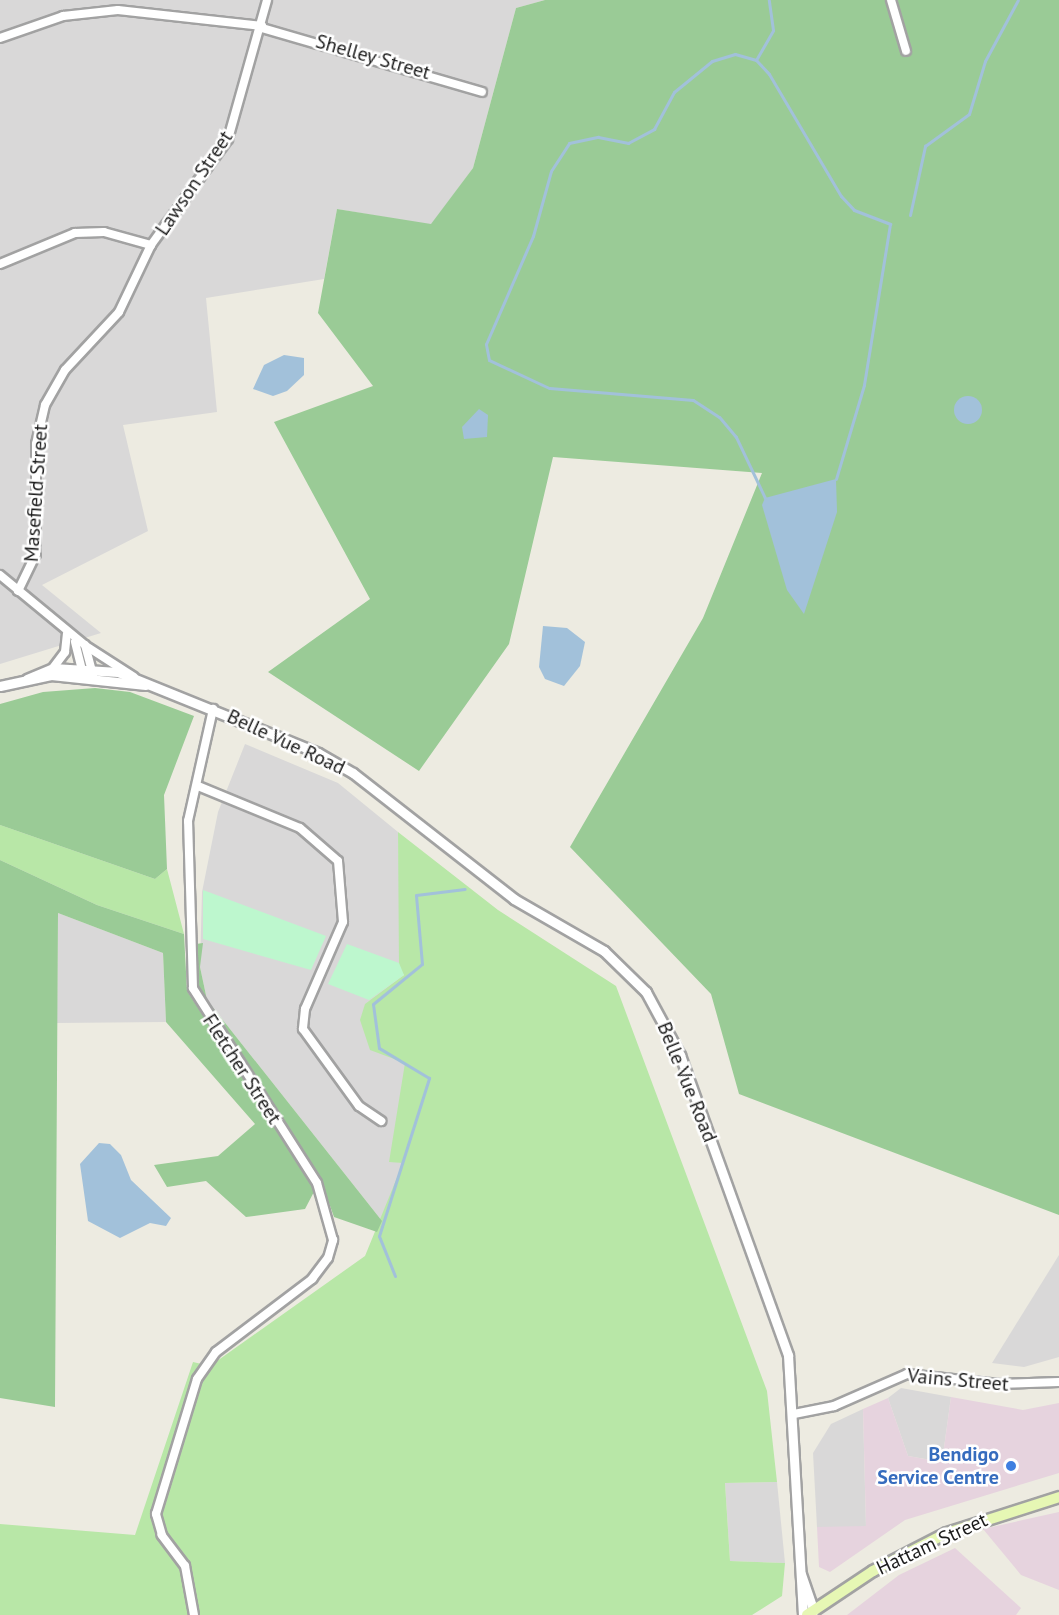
<!DOCTYPE html>
<html>
<head>
<meta charset="utf-8">
<style>
  body { margin:0 }
  #map { position:relative; width:1059px; height:1615px; overflow:hidden; background:#edebe1; font-family:"PT Sans",sans-serif }
  div>[style] { position:absolute }
  .residential>* { inset:0; background:#d9d8d8 }
  .industrial>* { inset:0; background:#e6d3de }
  .grass>* { inset:0; background:#b8e7a7 }
  .forest>* { inset:0; background:#9acb96 }
  .park>* { inset:0; background:#bdf7ce }
  .water>* { inset:0; background:#a2c1da }
  .round { border-radius:50% }
  .stream>* { height:3px; margin:-1.5px; padding:0 1.5px; transform-origin:1.5px; border-radius:1.5px; background:#a2c1da }
  .roads { filter:drop-shadow(2px 0 #a2a2a2) drop-shadow(-2px 0 #a2a2a2) drop-shadow(0 2px #a2a2a2) drop-shadow(0 -2px #a2a2a2) }
  .minor>* { height:8px; margin:-4px; padding:0 4px; transform-origin:4px; border-radius:4px; background:#fff }
  .tertiary>* { height:9px; margin:-4.5px; padding:0 4.5px; transform-origin:4.5px; border-radius:4.5px; background:#fff }
  .secondary>* { height:10px; margin:-5px; padding:0 5px; transform-origin:5px; border-radius:5px; background:#e6f7b4 }
  .dots>* { width:16px; height:16px; translate:-50% -50%; box-sizing:border-box; border:3px solid #fff; border-radius:50% }
  span { translate:-50% -50%; white-space:nowrap; text-align:center; line-height:1.15; -webkit-text-stroke:5px #fff; paint-order:stroke }
  .street-label { font-size:20px; color:#1b1b1b }
  .shop-label { font-size:20px; color:#366cbe; font-weight:700 }
  .right { translate:-100% -50%; text-align:right }
</style>
</head>
<body>
<div id="map">
  <div class="residential">
    <div style="clip-path:polygon(0 0,545px 0,516px 8px,473px 168px,431px 225px,337px 209px,324px 279px,206px 298px,217px 412px,123px 425px,148px 531px,42px 585px,101px 633px,0 664px)"></div>
    <div style="clip-path:polygon(245px 744px,338px 783px,398px 832px,405px 1063px,416px 1125px,382px 1221px,207px 1000px,200px 967px,202px 892px,218px 812px)"></div>
    <div style="clip-path:polygon(58px 913px,163px 953px,166px 1022px,57px 1023px)"></div>
    <div style="clip-path:polygon(1059px 1255px,1059px 1357px,1024px 1367px,992px 1363px)"></div>
    <div style="clip-path:polygon(901px 1388px,951px 1397px,942px 1462px,908px 1456px,888px 1398px)"></div>
    <div style="clip-path:polygon(863px 1409px,866px 1527px,817px 1527px,813px 1453px,831px 1424px)"></div>
    <div style="clip-path:polygon(777px 1482px,785px 1563px,730px 1561px,725px 1483px)"></div>
  </div>
  <div class="industrial">
    <div style="clip-path:polygon(951px 1397px,1023px 1410px,1059px 1403px,1059px 1473px,905px 1520px,830px 1572px,819px 1567px,817px 1527px,866px 1526px,863px 1409px,888px 1398px,908px 1456px,942px 1462px)"></div>
    <div style="clip-path:polygon(1059px 1512px,1059px 1590px,1021px 1575px,983px 1529px)"></div>
    <div style="clip-path:polygon(955px 1548px,1021px 1608px,1016px 1615px,847px 1615px,899px 1575px)"></div>
  </div>
  <div class="grass">
    <div style="clip-path:polygon(0 825px,155px 879px,167px 869px,184px 934px,97px 905px,0 860px)"></div>
    <div style="clip-path:polygon(398px 832px,498px 910px,616px 986px,767px 1391px,777px 1482px,725px 1483px,730px 1561px,785px 1563px,782px 1596px,752px 1615px,0 1615px,0 1524px,135px 1535px,193px 1362px,210px 1366px,365px 1256px,403px 1163px,389px 1162px,405px 1063px,370px 1050px,360px 1020px,365px 1004px,404px 975px,399px 969px)"></div>
  </div>
  <div class="forest">
    <div style="clip-path:polygon(545px 0,1059px 0,1059px 1215px,739px 1094px,711px 994px,570px 847px,703px 618px,762px 473px,553px 457px,509px 644px,419px 771px,268px 672px,370px 599px,274px 422px,373px 386px,318px 313px,337px 209px,431px 224px,473px 168px,516px 8px)"></div>
    <div style="clip-path:polygon(95px 688px,130px 692px,194px 716px,164px 795px,167px 869px,155px 879px,0 825px,0 704px,43px 692px)"></div>
    <div style="clip-path:polygon(0 860px,97px 905px,184px 934px,187px 991px,316px 1188px,305px 1209px,246px 1217px,206px 1181px,167px 1187px,154px 1165px,218px 1156px,255px 1124px,166px 1022px,163px 953px,58px 913px,55px 1407px,0 1398px)"></div>
    <div style="clip-path:polygon(203px 943px,200px 967px,207px 1000px,382px 1221px,377px 1232px,334px 1217px,324px 1189px,194px 982px,196px 944px)"></div>
  </div>
  <div class="park">
    <div style="clip-path:polygon(203px 890px,326px 936px,311px 970px,203px 939px)"></div>
    <div style="clip-path:polygon(347px 944px,399px 963px,404px 975px,369px 1000px,328px 984px)"></div>
  </div>
  <div class="water">
    <div style="clip-path:polygon(284px 355px,304px 358px,304px 375px,287px 391px,273px 396px,253px 389px,264px 365px)"></div>
    <div class="round" style="left:954px;top:396px;width:28px;height:28px"></div>
    <div style="clip-path:polygon(479px 409px,488px 415px,487px 437px,464px 439px,462px 427px)"></div>
    <div style="clip-path:polygon(836px 479px,837px 512px,804px 614px,787px 590px,762px 505px,765px 498px)"></div>
    <div style="clip-path:polygon(543px 626px,567px 628px,585px 642px,580px 666px,564px 686px,545px 679px,539px 667px)"></div>
    <div style="clip-path:polygon(99px 1143px,110px 1144px,121px 1155px,131px 1180px,171px 1218px,166px 1226px,150px 1223px,120px 1238px,88px 1221px,80px 1164px)"></div>
  </div>
  <div class="stream">
    <div style="left:756px;top:60px;width:34px;rotate:-60deg"></div>
    <div style="left:773px;top:30px;width:30px;rotate:-98deg"></div>
    <div style="left:910px;top:215px;width:71px;rotate:-77.7deg"></div>
    <div style="left:925px;top:146px;width:54px;rotate:-36deg"></div>
    <div style="left:969px;top:114px;width:55px;rotate:-73.2deg"></div>
    <div style="left:985px;top:61px;width:69px;rotate:-61.6deg"></div>
    <div style="left:765px;top:498px;width:68px;rotate:-115.4deg"></div>
    <div style="left:736px;top:437px;width:26px;rotate:-130deg"></div>
    <div style="left:719px;top:417px;width:31px;rotate:-147deg"></div>
    <div style="left:693px;top:400px;width:144px;rotate:-175.2deg"></div>
    <div style="left:549px;top:388px;width:66px;rotate:-155deg"></div>
    <div style="left:489px;top:360px;width:16px;rotate:-101deg"></div>
    <div style="left:486px;top:344px;width:118px;rotate:-66.5deg"></div>
    <div style="left:533px;top:236px;width:67px;rotate:-74.5deg"></div>
    <div style="left:551px;top:171px;width:33px;rotate:-57deg"></div>
    <div style="left:569px;top:143px;width:30px;rotate:-12deg"></div>
    <div style="left:598px;top:137px;width:31px;rotate:11deg"></div>
    <div style="left:628px;top:143px;width:30px;rotate:-28deg"></div>
    <div style="left:654px;top:129px;width:42px;rotate:-61.6deg"></div>
    <div style="left:674px;top:92px;width:49px;rotate:-39.2deg"></div>
    <div style="left:712px;top:61px;width:24px;rotate:-17deg"></div>
    <div style="left:735px;top:54px;width:22px;rotate:16deg"></div>
    <div style="left:756px;top:60px;width:19px;rotate:47deg"></div>
    <div style="left:769px;top:74px;width:142px;rotate:59.5deg"></div>
    <div style="left:841px;top:196px;width:19px;rotate:47deg"></div>
    <div style="left:854px;top:210px;width:39px;rotate:21deg"></div>
    <div style="left:890px;top:224px;width:163px;rotate:99.2deg"></div>
    <div style="left:864px;top:385px;width:98px;rotate:106.6deg"></div>
    <div style="left:395px;top:1276px;width:43px;rotate:-111.8deg"></div>
    <div style="left:379px;top:1236px;width:166px;rotate:-72.4deg"></div>
    <div style="left:429px;top:1078px;width:58px;rotate:-149deg"></div>
    <div style="left:379px;top:1048px;width:44px;rotate:-97.8deg"></div>
    <div style="left:373px;top:1004px;width:63px;rotate:-39.2deg"></div>
    <div style="left:422px;top:964px;width:69px;rotate:-95deg"></div>
    <div style="left:416px;top:895px;width:49px;rotate:-7deg"></div>
  </div>
  <div class="roads">
    <div class="minor">
      <div style="left:891px;top:0;width:53px;rotate:73.6deg"></div>
      <div style="left:262px;top:28px;width:229px;rotate:16.2deg"></div>
      <div style="left:0;top:38px;width:67px;rotate:-19.2deg"></div>
      <div style="left:63px;top:16px;width:55px;rotate:-6.2deg"></div>
      <div style="left:118px;top:10px;width:145px;rotate:6.3deg"></div>
      <div style="left:0;top:264px;width:81px;rotate:-22.5deg"></div>
      <div style="left:75px;top:233px;width:29px;rotate:-2deg"></div>
      <div style="left:104px;top:232px;width:49px;rotate:15.5deg"></div>
      <div style="left:0;top:575px;width:110px;rotate:39.5deg"></div>
      <div style="left:85px;top:645px;width:31px;rotate:75deg"></div>
      <div style="left:18px;top:591px;width:41px;rotate:-64.1deg"></div>
      <div style="left:36px;top:554px;width:110px;rotate:-90deg"></div>
      <div style="left:36px;top:444px;width:40px;rotate:-77deg"></div>
      <div style="left:45px;top:405px;width:40px;rotate:-60.3deg"></div>
      <div style="left:65px;top:370px;width:79px;rotate:-47deg"></div>
      <div style="left:119px;top:312px;width:74px;rotate:-64.5deg"></div>
      <div style="left:151px;top:245px;width:131px;rotate:-54deg"></div>
      <div style="left:228px;top:139px;width:144px;rotate:-74.3deg"></div>
      <div style="left:75px;top:642px;width:34px;rotate:76deg"></div>
      <div style="left:86px;top:646px;width:57px;rotate:32.9deg"></div>
      <div style="left:53px;top:668px;width:20px;rotate:-53deg"></div>
      <div style="left:65px;top:652px;width:18px;rotate:-84deg"></div>
      <div style="left:198px;top:786px;width:110px;rotate:22.4deg"></div>
      <div style="left:300px;top:828px;width:50px;rotate:41deg"></div>
      <div style="left:338px;top:861px;width:61px;rotate:85.3deg"></div>
      <div style="left:343px;top:922px;width:95px;rotate:113.6deg"></div>
      <div style="left:305px;top:1009px;width:20px;rotate:96deg"></div>
      <div style="left:303px;top:1029px;width:95px;rotate:54deg"></div>
      <div style="left:359px;top:1106px;width:27px;rotate:34deg"></div>
      <div style="left:794px;top:1414px;width:41px;rotate:-11.3deg"></div>
      <div style="left:834px;top:1406px;width:80px;rotate:-23.7deg"></div>
      <div style="left:907px;top:1374px;width:93px;rotate:6.2deg"></div>
      <div style="left:999px;top:1384px;width:60px;rotate:-1.9deg"></div>
      <div style="left:194px;top:1615px;width:50px;rotate:-100.4deg"></div>
      <div style="left:185px;top:1566px;width:39px;rotate:-127deg"></div>
      <div style="left:162px;top:1535px;width:22px;rotate:-106deg"></div>
      <div style="left:156px;top:1514px;width:141px;rotate:-73.1deg"></div>
      <div style="left:197px;top:1379px;width:33px;rotate:-55deg"></div>
      <div style="left:216px;top:1352px;width:121px;rotate:-37.2deg"></div>
      <div style="left:312px;top:1279px;width:26px;rotate:-53deg"></div>
      <div style="left:328px;top:1258px;width:19px;rotate:-74deg"></div>
      <div style="left:333px;top:1240px;width:59px;rotate:-105.7deg"></div>
      <div style="left:317px;top:1183px;width:231px;rotate:-122.5deg"></div>
      <div style="left:193px;top:988px;width:167px;rotate:-91.7deg"></div>
      <div style="left:188px;top:821px;width:115px;rotate:-77.4deg"></div>
    </div>
    <div class="tertiary">
      <div style="left:27px;top:679px;width:28px;rotate:-23deg"></div>
      <div style="left:53px;top:668px;width:65px;rotate:3.5deg"></div>
      <div style="left:118px;top:672px;width:216px;rotate:22deg"></div>
      <div style="left:318px;top:753px;width:40px;rotate:29.7deg"></div>
      <div style="left:353px;top:773px;width:204px;rotate:38deg"></div>
      <div style="left:514px;top:899px;width:104px;rotate:30deg"></div>
      <div style="left:604px;top:951px;width:59px;rotate:44.3deg"></div>
      <div style="left:646px;top:992px;width:72px;rotate:61.6deg"></div>
      <div style="left:680px;top:1055px;width:319px;rotate:70.2deg"></div>
      <div style="left:788px;top:1355px;width:260px;rotate:86.7deg"></div>
      <div style="left:0;top:686px;width:52px;rotate:-12.2deg"></div>
      <div style="left:51px;top:675px;width:95px;rotate:6.1deg"></div>
      <div style="left:801px;top:1574px;width:39px;rotate:71deg"></div>
    </div>
    <div class="secondary">
      <div style="left:807px;top:1615px;width:79px;rotate:-33.7deg"></div>
      <div style="left:873px;top:1571px;width:83px;rotate:-27.2deg"></div>
      <div style="left:947px;top:1533px;width:118px;rotate:-17.8deg"></div>
    </div>
  </div>
  <div class="dots">
    <div style="left:1011px;top:1466px;background:#3f7fe0"></div>
  </div>
  <div class="street-label">
    <span style="left:373px;top:57px;rotate:16deg">Shelley Street</span>
    <span style="left:194px;top:183px;rotate:-56deg">Lawson Street</span>
    <span style="left:36px;top:493px;rotate:-86deg">Masefield Street</span>
    <span style="left:286px;top:742px;rotate:25deg">Belle Vue Road</span>
    <span style="left:242px;top:1069px;rotate:57deg">Fletcher Street</span>
    <span style="left:687px;top:1082px;rotate:68deg">Belle Vue Road</span>
    <span style="left:958px;top:1380px;rotate:5deg">Vains Street</span>
    <span style="left:932px;top:1544px;rotate:-25deg">Hattam Street</span>
  </div>
  <div class="shop-label">
    <span class="right" style="left:999px;top:1466px">Bendigo<br>Service Centre</span>
  </div>
</div>
</body>
</html>
